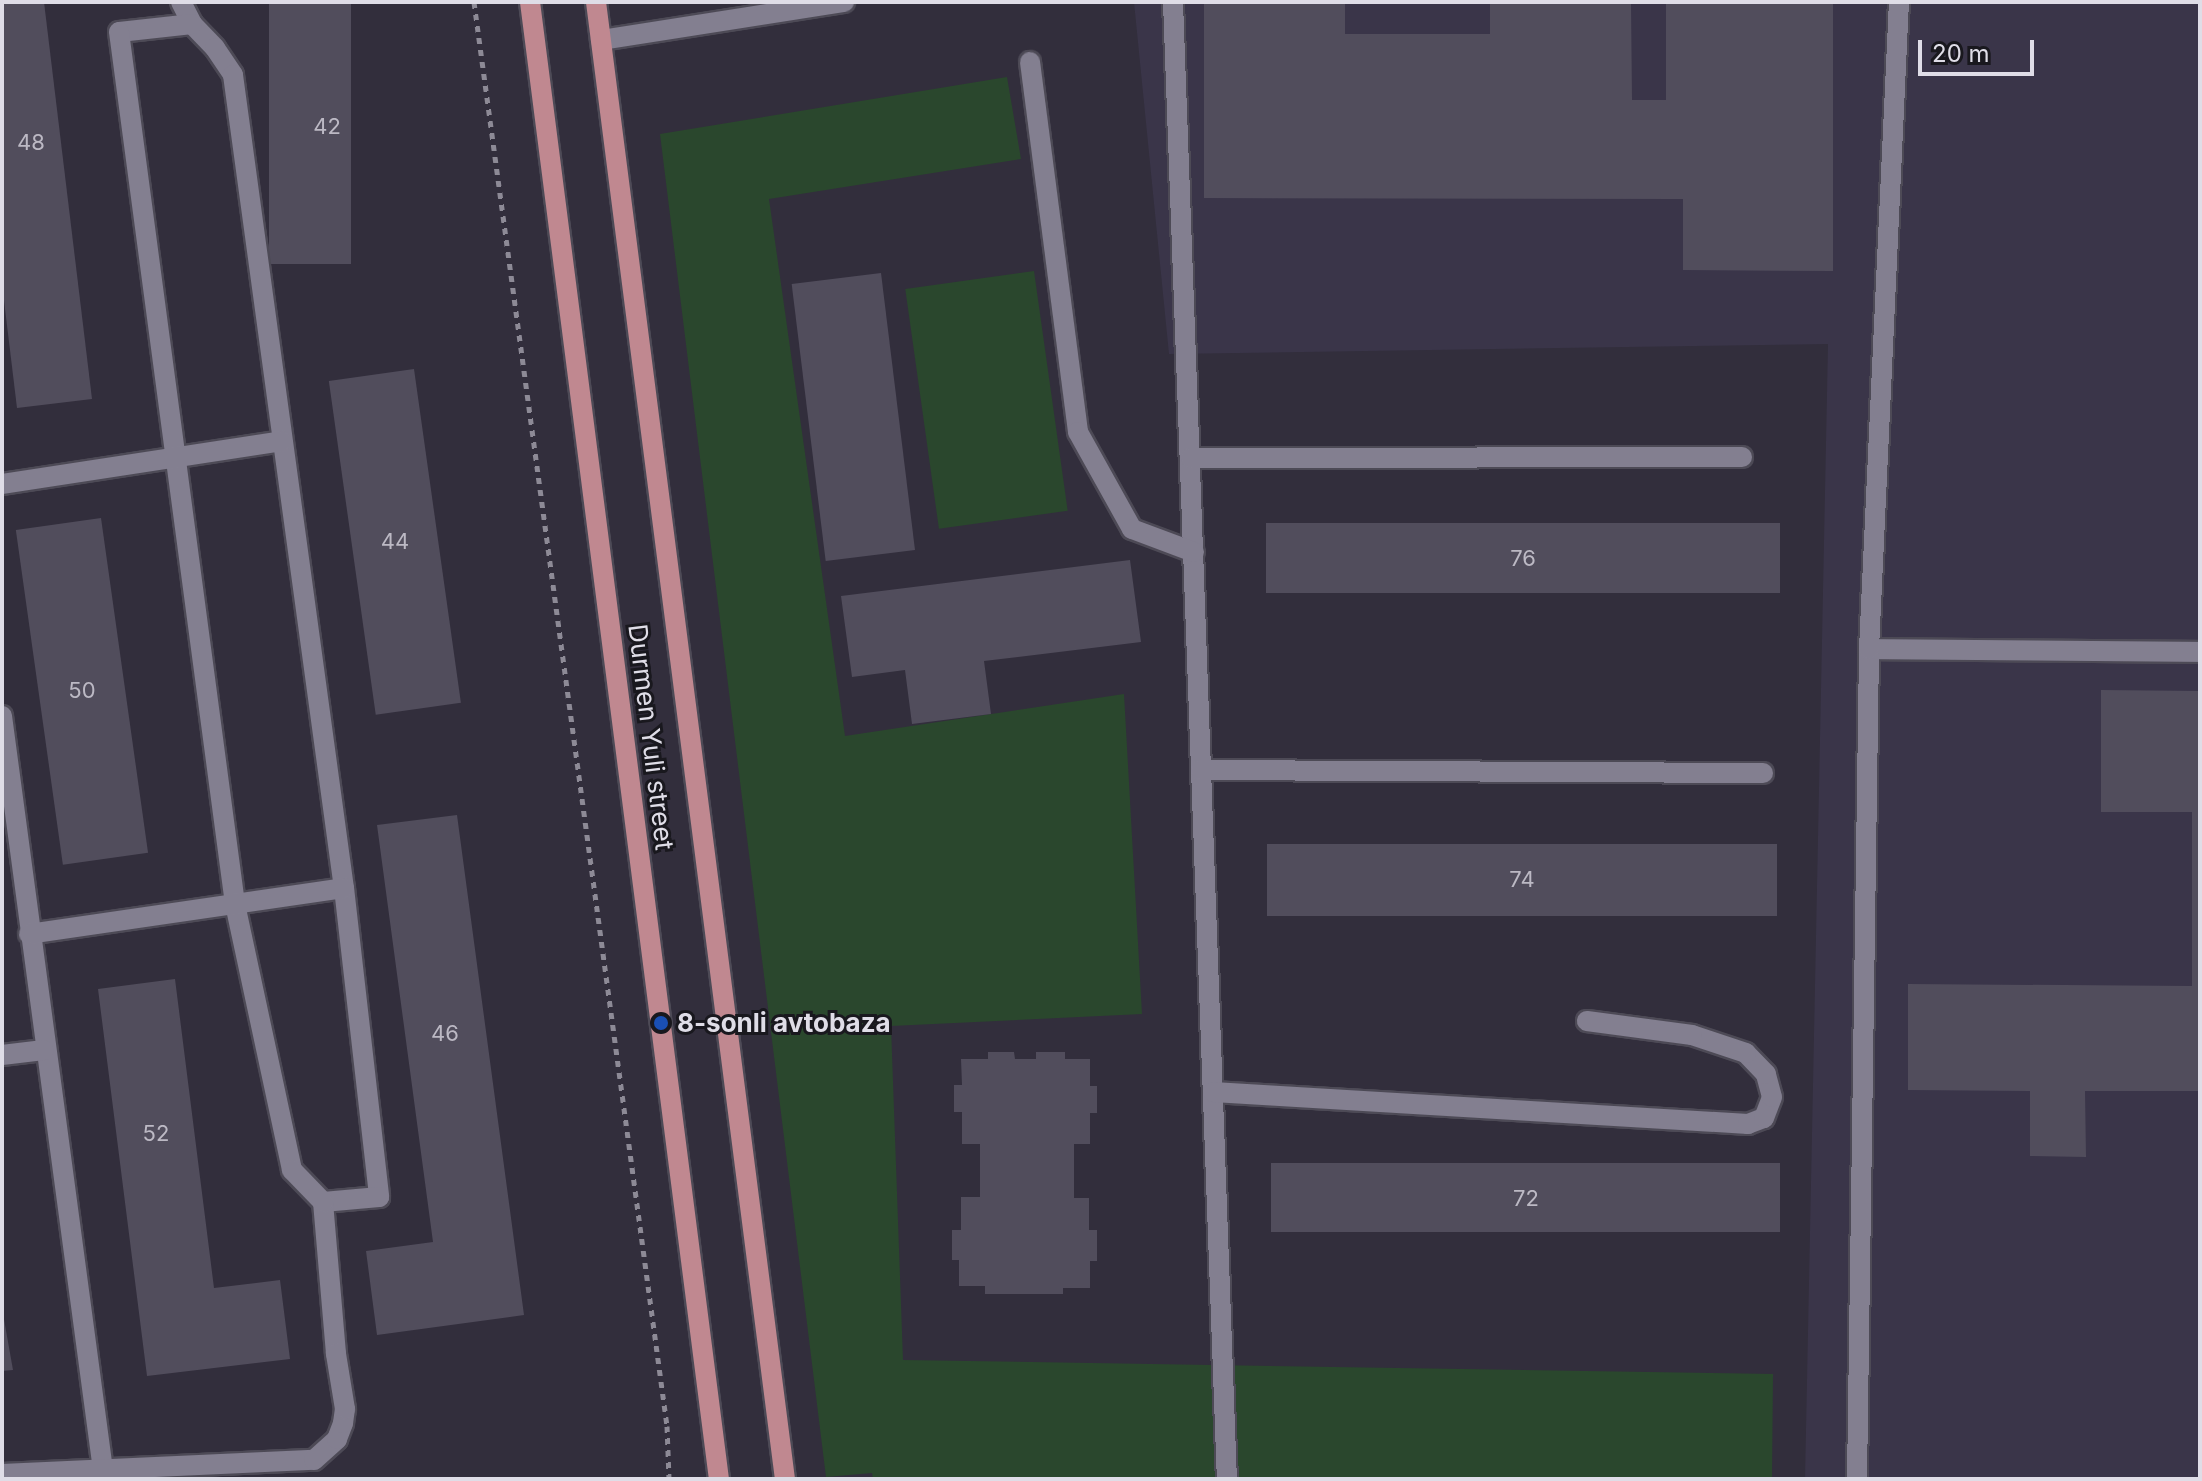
<!DOCTYPE html>
<html>
<head>
<meta charset="utf-8">
<style>
  body { margin:0 }
  #map { position:relative; width:2202px; height:1481px; overflow:hidden; background:#322e3c; font-family:Inter,sans-serif }
  div>[style] { position:absolute }
  .built>* { inset:0; background:#3a3549 }
  .green>* { inset:0; background:#2a472d; transform-origin:0 0 }
  .building>* { inset:0; background:#514d5c; transform-origin:0 0 }
  .path>* { height:5px; margin-top:-2.5px; transform-origin:0; background:repeating-linear-gradient(90deg,#8d8a96 0 6px,transparent 0 12px) }
  .roads { filter:drop-shadow(2px 0 #4d4a56) drop-shadow(-2px 0 #4d4a56) drop-shadow(0 2px #4d4a56) drop-shadow(0 -2px #4d4a56) }
  .lane>* { height:20px; margin:-10px; padding:0 10px; transform-origin:10px; border-radius:10px; background:#837f90 }
  .street>* { height:20px; margin:-10px; padding:0 10px; transform-origin:10px; border-radius:10px; background:#837f90 }
  .primary>* { height:20px; margin:-10px; padding:0 10px; transform-origin:10px; border-radius:10px; background:#c08890 }
  .dots>* { width:22px; height:22px; translate:-50% -50%; box-sizing:border-box; border:4px solid #19181e; border-radius:50% }
  span { translate:-50% -50%; white-space:nowrap; text-align:center; line-height:1.15; -webkit-text-stroke:6px #19181e; paint-order:stroke }
  .number-label { font-size:22px; color:#bcb9c4 }
  .number-label span { -webkit-text-stroke-width:0 }
  .street-label { font-size:26px; color:#dfdde7 }
  .poi-label { font-size:26px; color:#dfdde7; font-weight:700 }
  .left { translate:0 -50%; text-align:left }
  .frame { position:absolute; inset:0; border:4px solid #dfdde7; pointer-events:none }
  .scale { position:absolute; left:1918px; top:40px; width:116px; height:36px; box-sizing:border-box; border:4px solid #dfdde7; border-top:0; padding-left:10px; font-size:24px; line-height:28px; white-space:nowrap; color:#dfdde7; -webkit-text-stroke:6px #19181e; paint-order:stroke }
</style>
</head>
<body>
<div id="map">
  <div class="built">
    <div style="clip-path:polygon(1134px 2px,2200px 2px,2200px 1479px,1805px 1479px,1828px 344px,1169px 354px)"></div>
  </div>
  <div class="green">
    <div style="clip-path:polygon(1007px 77px,1021px 159px,769px 199px,845px 736px,1124px 694px,1142px 1014px,891px 1026px,903px 1360px,1773px 1374px,1772px 1479px,873px 1479px,872px 1473px,826px 1477px,660px 134px)"></div>
    <div style="left:1034px;top:271px;width:242px;height:130px;rotate:82deg"></div>
  </div>
  <div class="building">
    <div style="clip-path:polygon(2px 2px,44px 2px,92px 399px,17px 408px,2px 284px)"></div>
    <div style="left:269px;top:2px;width:82px;height:262px"></div>
    <div style="clip-path:polygon(1204px 2px,1345px 2px,1345px 34px,1490px 34px,1490px 2px,1631px 2px,1632px 100px,1666px 100px,1666px 2px,1833px 2px,1833px 271px,1683px 270px,1683px 199px,1204px 198px)"></div>
    <div style="left:881px;top:273px;width:279px;height:90px;rotate:83deg"></div>
    <div style="left:414px;top:369px;width:337px;height:86px;rotate:82deg"></div>
    <div style="left:101px;top:518px;width:338px;height:86px;rotate:82deg"></div>
    <div style="left:1266px;top:523px;width:514px;height:70px"></div>
    <div style="clip-path:polygon(1130px 560px,1141px 642px,984px 661px,991px 714px,912px 724px,905px 670px,852px 677px,841px 596px)"></div>
    <div style="clip-path:polygon(2101px 690px,2200px 691px,2200px 1091px,2085px 1091px,2086px 1157px,2030px 1156px,2030px 1091px,1908px 1090px,1908px 984px,2192px 986px,2192px 812px,2101px 812px)"></div>
    <div style="clip-path:polygon(457px 815px,524px 1315px,377px 1335px,366px 1251px,433px 1242px,377px 825px)"></div>
    <div style="left:1777px;top:844px;width:72px;height:510px;rotate:90deg"></div>
    <div style="clip-path:polygon(175px 979px,214px 1288px,280px 1280px,290px 1359px,147px 1376px,98px 989px)"></div>
    <div style="clip-path:polygon(988px 1052px,1014px 1052px,1015px 1059px,1036px 1059px,1036px 1052px,1065px 1052px,1065px 1059px,1090px 1059px,1090px 1086px,1097px 1086px,1097px 1113px,1090px 1113px,1090px 1144px,1074px 1144px,1074px 1198px,1089px 1198px,1089px 1230px,1097px 1230px,1097px 1261px,1090px 1261px,1090px 1288px,1063px 1288px,1063px 1294px,985px 1294px,985px 1286px,959px 1286px,959px 1260px,952px 1260px,952px 1230px,961px 1230px,961px 1197px,980px 1197px,980px 1144px,962px 1144px,962px 1112px,954px 1112px,954px 1085px,962px 1085px,961px 1059px,988px 1059px)"></div>
    <div style="left:1271px;top:1163px;width:509px;height:69px"></div>
    <div style="clip-path:polygon(2px 1308px,13px 1370px,2px 1371px)"></div>
  </div>
  <div class="path">
    <div style="left:474px;top:2px;width:1437px;rotate:82.28deg"></div>
    <div style="left:667px;top:1426px;width:53px;rotate:87.8deg"></div>
  </div>
  <div class="roads">
    <div class="lane">
      <div style="left:181px;top:2px;width:25px;rotate:63deg"></div>
      <div style="left:192px;top:24px;width:33px;rotate:46deg"></div>
      <div style="left:215px;top:48px;width:32px;rotate:56deg"></div>
      <div style="left:233px;top:75px;width:821px;rotate:82.23deg"></div>
      <div style="left:344px;top:888px;width:311px;rotate:83.5deg"></div>
      <div style="left:379px;top:1197px;width:56px;rotate:174.9deg"></div>
      <div style="left:323px;top:1202px;width:153px;rotate:85.1deg"></div>
      <div style="left:1173px;top:2px;width:1478px;rotate:87.91deg"></div>
      <div style="left:192px;top:24px;width:73px;rotate:173.7deg"></div>
      <div style="left:119px;top:32px;width:880px;rotate:82.42deg"></div>
      <div style="left:235px;top:904px;width:272px;rotate:77.9deg"></div>
      <div style="left:292px;top:1170px;width:45px;rotate:45.9deg"></div>
      <div style="left:601px;top:40px;width:246px;rotate:-8.9deg"></div>
      <div style="left:1030px;top:62px;width:373px;rotate:82.6deg"></div>
      <div style="left:1078px;top:432px;width:111px;rotate:60.9deg"></div>
      <div style="left:1132px;top:529px;width:66px;rotate:20.4deg"></div>
      <div style="left:1191px;top:458px;width:551px;rotate:-0.1deg"></div>
      <div style="left:2px;top:484px;width:283px;rotate:-8.7deg"></div>
      <div style="left:1869px;top:649px;width:331px;rotate:0.5deg"></div>
      <div style="left:2px;top:716px;width:761px;rotate:82.37deg"></div>
      <div style="left:1201px;top:770px;width:562px;rotate:0.31deg"></div>
      <div style="left:29px;top:934px;width:318px;rotate:-8.3deg"></div>
      <div style="left:2px;top:1055px;width:42px;rotate:-6.8deg"></div>
      <div style="left:1213px;top:1092px;width:536px;rotate:3.42deg"></div>
      <div style="left:1748px;top:1124px;width:17px;rotate:-21deg"></div>
      <div style="left:1764px;top:1118px;width:22px;rotate:-69deg"></div>
      <div style="left:1772px;top:1097px;width:24px;rotate:-105deg"></div>
      <div style="left:1766px;top:1074px;width:29px;rotate:-134deg"></div>
      <div style="left:1746px;top:1053px;width:57px;rotate:-161.6deg"></div>
      <div style="left:1692px;top:1035px;width:106px;rotate:-172.4deg"></div>
      <div style="left:1857px;top:1479px;width:830px;rotate:-89.17deg"></div>
      <div style="left:1869px;top:649px;width:648px;rotate:-87.35deg"></div>
    </div>
    <div class="street">
      <div style="left:2px;top:1474px;width:312px;rotate:-2.6deg"></div>
      <div style="left:314px;top:1460px;width:31px;rotate:-42deg"></div>
      <div style="left:337px;top:1439px;width:17px;rotate:-69deg"></div>
      <div style="left:343px;top:1423px;width:14px;rotate:-82deg"></div>
      <div style="left:345px;top:1409px;width:56px;rotate:-99.3deg"></div>
    </div>
    <div class="primary">
      <div style="left:530px;top:2px;width:1489px;rotate:82.71deg"></div>
      <div style="left:596px;top:2px;width:1489px;rotate:82.71deg"></div>
    </div>
  </div>
  <div class="dots">
    <div style="left:661px;top:1023px;background:#1a4fb4"></div>
  </div>
  <div class="number-label">
    <span style="left:327px;top:127px">42</span>
    <span style="left:31px;top:143px">48</span>
    <span style="left:395px;top:542px">44</span>
    <span style="left:1523px;top:559px">76</span>
    <span style="left:82px;top:691px">50</span>
    <span style="left:1522px;top:880px">74</span>
    <span style="left:445px;top:1034px">46</span>
    <span style="left:156px;top:1134px">52</span>
    <span style="left:1526px;top:1199px">72</span>
  </div>
  <div class="street-label">
    <span style="left:651px;top:737px;rotate:83deg">Durmen Yuli street</span>
  </div>
  <div class="poi-label">
    <span class="left" style="left:677px;top:1023px">8-sonli avtobaza</span>
  </div>
  <div class="frame"></div>
  <div class="scale">20 m</div>
</div>
</body>
</html>
